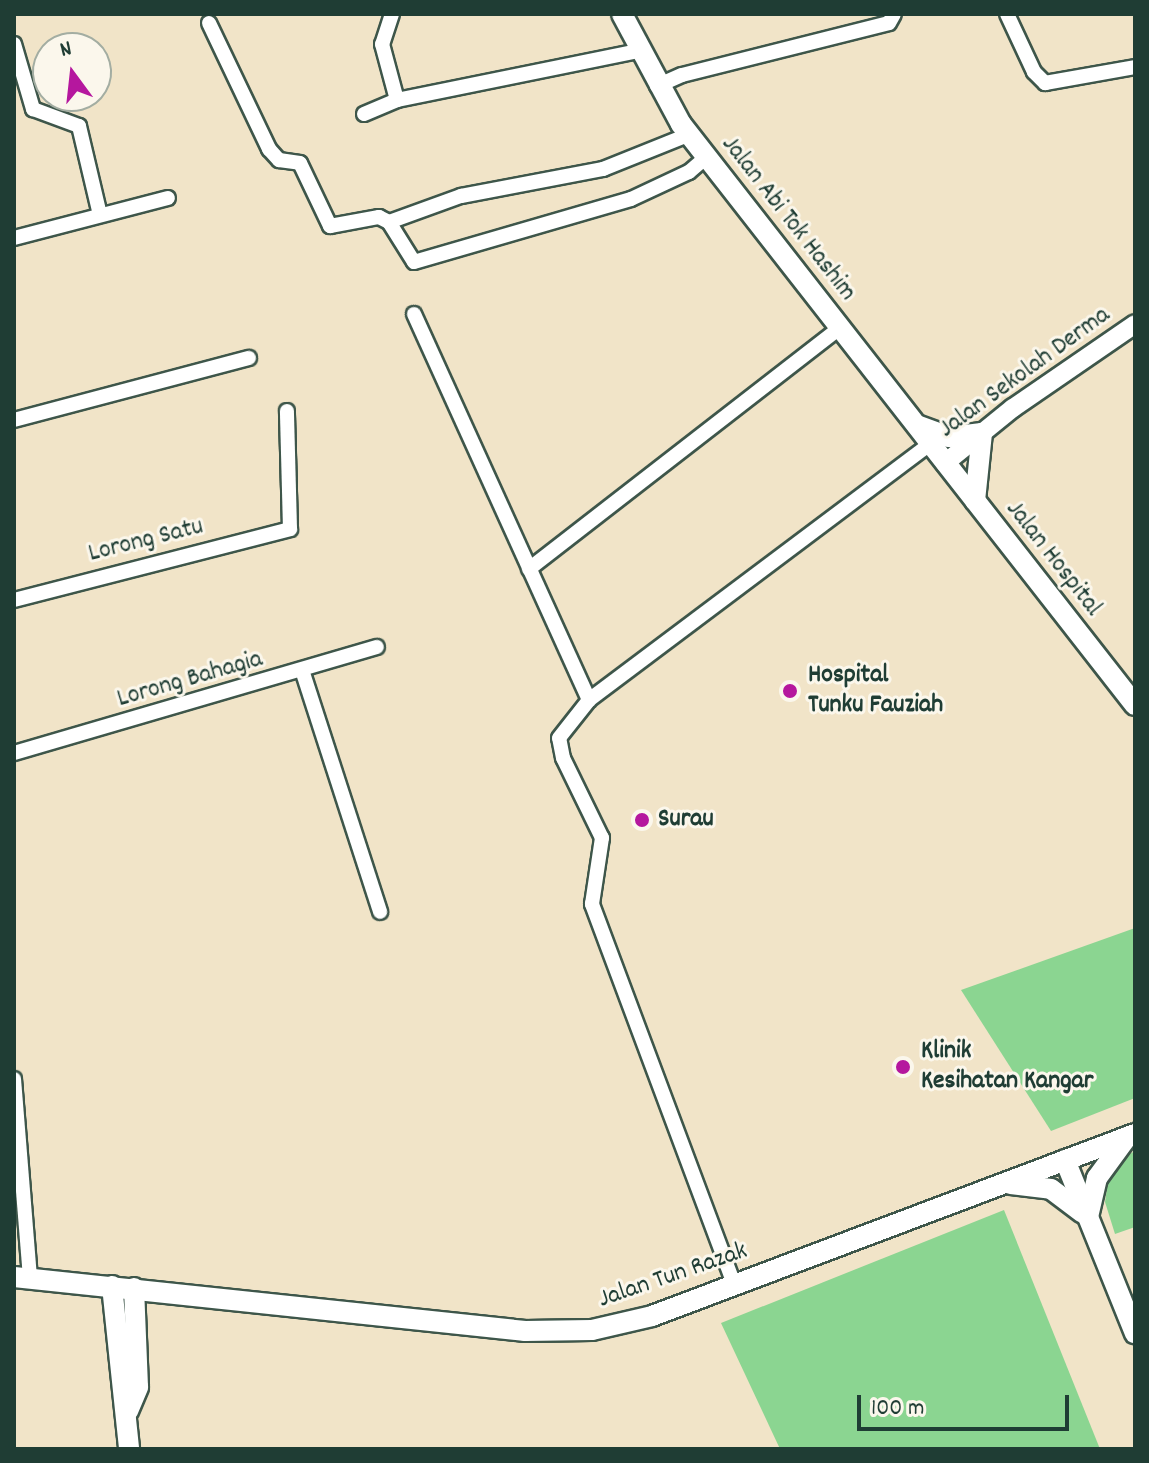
<!DOCTYPE html>
<html>
<head>
<meta charset="utf-8">
<style>
  body { margin:0 }
  #map { position:relative; width:1149px; height:1463px; overflow:hidden; background:#f1e4c8; font-family:Dekko,sans-serif }
  div>[style] { position:absolute }
  .green>* { inset:0; background:#8bd591 }
  .roads { filter:drop-shadow(2px 0 #3e564a) drop-shadow(-2px 0 #3e564a) drop-shadow(0 2px #3e564a) drop-shadow(0 -2px #3e564a) }
  .minor>* { height:14px; margin:-7px; padding:0 7px; transform-origin:7px; border-radius:7px; background:#fff }
  .tertiary>* { height:18px; margin:-9px; padding:0 9px; transform-origin:9px; border-radius:9px; background:#fff }
  .secondary>* { height:20px; margin:-10px; padding:0 10px; transform-origin:10px; border-radius:10px; background:#fff }
  .dots>* { width:22px; height:22px; translate:-50% -50%; box-sizing:border-box; border:4px solid #fbf7ec; border-radius:50% }
  span { translate:-50% -50%; white-space:nowrap; text-align:center; line-height:1.15; -webkit-text-stroke:6px #fbf7ec; paint-order:stroke }
  .street-label { font-size:26px; color:#1f3d34 }
  .poi-label { font-size:26px; color:#1f3d34; font-weight:700 }
  .left { translate:0 -50%; text-align:left }
  .frame { position:absolute; inset:0; border:16px solid #1f3d34; pointer-events:none }
  .north { position:absolute; left:32px; top:32px; width:80px; height:80px; box-sizing:border-box; background:#fbf7ec; border:2px solid #a3ada2; border-radius:50%; rotate:345deg; font-size:22px; font-weight:700; line-height:32px; text-align:center; color:#1f3d34 }
  .north::after { content:''; display:block; margin:auto; width:28px; height:36px; background:#b5179e; clip-path:polygon(50% 0,100% 100%,50% 72%,0 100%) }
  .scale { position:absolute; left:857px; top:1395px; width:212px; height:36px; box-sizing:border-box; border:4px solid #1f3d34; border-top:0; padding-left:10px; font-size:24px; line-height:28px; white-space:nowrap; color:#1f3d34; -webkit-text-stroke:6px #fbf7ec; paint-order:stroke }
</style>
</head>
<body>
<div id="map">
  <div class="green">
    <div style="clip-path:polygon(1135px 928px,1135px 1098px,1051px 1131px,961px 990px)"></div>
    <div style="clip-path:polygon(1135px 1151px,1135px 1227px,1115px 1234px,1105px 1202px,1109px 1174px,1116px 1162px)"></div>
    <div style="clip-path:polygon(1004px 1210px,1100px 1449px,780px 1449px,721px 1323px)"></div>
  </div>
  <div class="roads">
    <div class="minor">
      <div style="left:392px;top:14px;width:32px;rotate:108deg"></div>
      <div style="left:382px;top:44px;width:58px;rotate:75deg"></div>
      <div style="left:1007px;top:14px;width:64px;rotate:65deg"></div>
      <div style="left:1034px;top:72px;width:16px;rotate:45deg"></div>
      <div style="left:1045px;top:83px;width:91px;rotate:-10.1deg"></div>
      <div style="left:209px;top:23px;width:140px;rotate:64.5deg"></div>
      <div style="left:269px;top:149px;width:15px;rotate:48deg"></div>
      <div style="left:279px;top:160px;width:21px;rotate:8deg"></div>
      <div style="left:300px;top:163px;width:70px;rotate:64.5deg"></div>
      <div style="left:330px;top:226px;width:50px;rotate:-10.4deg"></div>
      <div style="left:379px;top:217px;width:11px;rotate:27deg"></div>
      <div style="left:389px;top:222px;width:47px;rotate:58deg"></div>
      <div style="left:414px;top:262px;width:226px;rotate:-16.2deg"></div>
      <div style="left:631px;top:199px;width:64px;rotate:-25deg"></div>
      <div style="left:689px;top:172px;width:23px;rotate:-41deg"></div>
      <div style="left:14px;top:44px;width:68px;rotate:73.7deg"></div>
      <div style="left:33px;top:109px;width:49px;rotate:20.3deg"></div>
      <div style="left:79px;top:126px;width:91px;rotate:76.7deg"></div>
      <div style="left:657px;top:86px;width:27px;rotate:-24deg"></div>
      <div style="left:682px;top:75px;width:213px;rotate:-14.1deg"></div>
      <div style="left:889px;top:23px;width:10px;rotate:-61deg"></div>
      <div style="left:364px;top:114px;width:36px;rotate:-23deg"></div>
      <div style="left:397px;top:100px;width:246px;rotate:-11.5deg"></div>
      <div style="left:389px;top:222px;width:77px;rotate:-19.9deg"></div>
      <div style="left:461px;top:196px;width:145px;rotate:-10.8deg"></div>
      <div style="left:603px;top:169px;width:94px;rotate:-21.9deg"></div>
      <div style="left:14px;top:238px;width:159px;rotate:-14.6deg"></div>
      <div style="left:414px;top:314px;width:424px;rotate:65.6deg"></div>
      <div style="left:14px;top:420px;width:243px;rotate:-14.8deg"></div>
      <div style="left:529px;top:569px;width:393px;rotate:-37.8deg"></div>
      <div style="left:14px;top:600px;width:285px;rotate:-14.4deg"></div>
      <div style="left:290px;top:529px;width:118px;rotate:-91.5deg"></div>
      <div style="left:303px;top:673px;width:251px;rotate:72.1deg"></div>
      <div style="left:14px;top:753px;width:378px;rotate:-16.3deg"></div>
      <div style="left:14px;top:1079px;width:200px;rotate:85.4deg"></div>
      <div style="left:734px;top:1284px;width:406px;rotate:-110.5deg"></div>
      <div style="left:592px;top:904px;width:67px;rotate:-81.4deg"></div>
      <div style="left:602px;top:838px;width:89px;rotate:-116deg"></div>
      <div style="left:563px;top:758px;width:20px;rotate:-101deg"></div>
      <div style="left:559px;top:738px;width:48px;rotate:-51.7deg"></div>
      <div style="left:589px;top:700px;width:426px;rotate:-36.9deg"></div>
    </div>
    <div class="tertiary">
      <div style="left:945px;top:463px;width:87px;rotate:-39deg"></div>
      <div style="left:1013px;top:408px;width:148px;rotate:-34.5deg"></div>
    </div>
    <div class="secondary">
      <div style="left:622px;top:14px;width:125px;rotate:61.8deg"></div>
      <div style="left:681px;top:124px;width:737px;rotate:52deg"></div>
      <div style="left:919px;top:426px;width:32px;rotate:20deg"></div>
      <div style="left:949px;top:437px;width:33px;rotate:-7deg"></div>
      <div style="left:982px;top:433px;width:68px;rotate:95.9deg"></div>
      <div style="left:1065px;top:1160px;width:187px;rotate:68deg"></div>
      <div style="left:1011px;top:1184px;width:40px;rotate:7.1deg"></div>
      <div style="left:1051px;top:1189px;width:39px;rotate:37deg"></div>
      <div style="left:1088px;top:1217px;width:40px;rotate:-77deg"></div>
      <div style="left:1097px;top:1178px;width:51px;rotate:-53.8deg"></div>
      <div style="left:14px;top:1277px;width:514px;rotate:6.03deg"></div>
      <div style="left:525px;top:1331px;width:67px;rotate:-0.9deg"></div>
      <div style="left:592px;top:1330px;width:62px;rotate:-13.1deg"></div>
      <div style="left:652px;top:1316px;width:516px;rotate:-20.65deg"></div>
      <div style="left:112px;top:1286px;width:164px;rotate:84deg"></div>
      <div style="left:128px;top:1411px;width:26px;rotate:-67deg"></div>
      <div style="left:138px;top:1387px;width:99px;rotate:-92.3deg"></div>
    </div>
  </div>
  <div class="dots">
    <div style="left:790px;top:691px;background:#b5179e"></div>
    <div style="left:642px;top:820px;background:#b5179e"></div>
    <div style="left:903px;top:1067px;background:#b5179e"></div>
  </div>
  <div class="street-label">
    <span style="left:788px;top:219px;rotate:52deg">Jalan Abi Tok Hashim</span>
    <span style="left:1025px;top:373px;rotate:-36deg">Jalan Sekolah Derma</span>
    <span style="left:146px;top:541px;rotate:-14deg">Lorong Satu</span>
    <span style="left:1053px;top:559px;rotate:52deg">Jalan Hospital</span>
    <span style="left:190px;top:680px;rotate:-16deg">Lorong Bahagia</span>
    <span style="left:673px;top:1276px;rotate:-19deg">Jalan Tun Razak</span>
  </div>
  <div class="poi-label">
    <span class="left" style="left:808px;top:691px">Hospital<br>Tunku Fauziah</span>
    <span class="left" style="left:658px;top:820px">Surau</span>
    <span class="left" style="left:921px;top:1067px">Klinik<br>Kesihatan Kangar</span>
  </div>
  <div class="frame"></div>
  <div class="north">N</div>
  <div class="scale">100 m</div>
</div>
</body>
</html>
